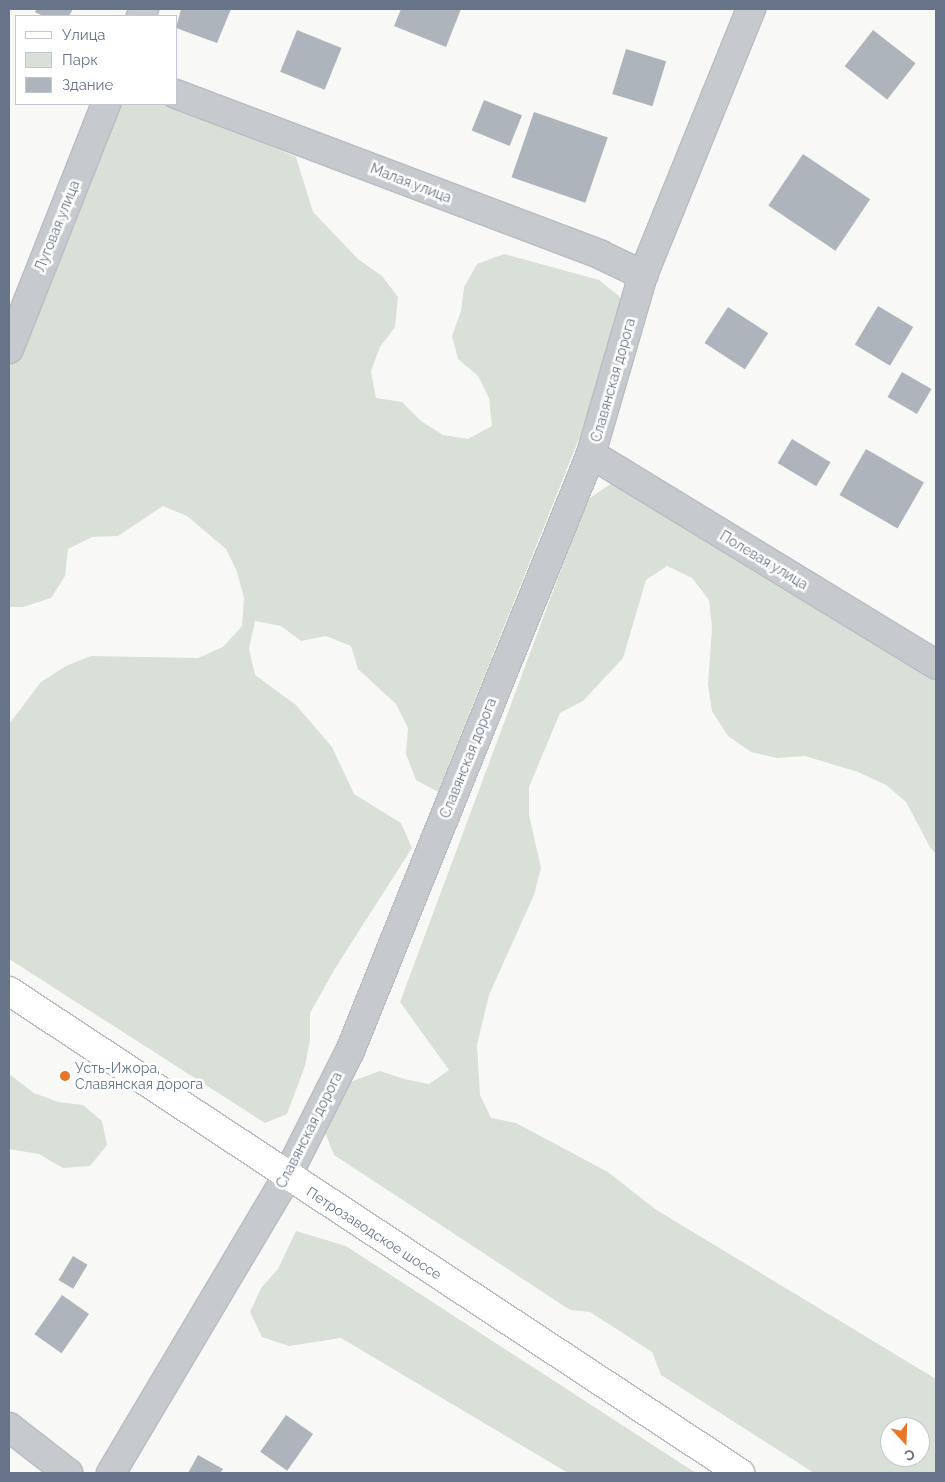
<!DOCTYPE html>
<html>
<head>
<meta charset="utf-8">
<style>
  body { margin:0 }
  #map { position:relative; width:945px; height:1482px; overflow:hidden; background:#f8f9f6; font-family:Raleway,sans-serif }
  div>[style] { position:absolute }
  .green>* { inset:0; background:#d9e0d7 }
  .building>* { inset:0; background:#aeb4bc; transform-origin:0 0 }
  .roads { filter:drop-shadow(1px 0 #b9bcc1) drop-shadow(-1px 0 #b9bcc1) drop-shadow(0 1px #b9bcc1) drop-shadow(0 -1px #b9bcc1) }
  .street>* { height:28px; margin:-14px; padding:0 14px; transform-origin:14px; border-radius:14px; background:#c6c9cd }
  .primary>* { height:28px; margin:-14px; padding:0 14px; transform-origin:14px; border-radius:14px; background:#fff }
  .dots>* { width:14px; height:14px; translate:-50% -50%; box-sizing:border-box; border:2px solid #fff; border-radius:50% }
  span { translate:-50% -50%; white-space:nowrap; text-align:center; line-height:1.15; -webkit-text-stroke:5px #fff; paint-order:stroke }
  .street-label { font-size:14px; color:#677388 }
  .poi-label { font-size:14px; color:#677388 }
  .left { translate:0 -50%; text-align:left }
  .frame { position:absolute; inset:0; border:10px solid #677388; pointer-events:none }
  .legend { position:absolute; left:15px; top:15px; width:162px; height:90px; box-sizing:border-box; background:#fff; border:1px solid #c2c7cf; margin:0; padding:6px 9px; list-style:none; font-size:15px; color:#677388 }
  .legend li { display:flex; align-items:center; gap:10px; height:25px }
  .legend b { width:25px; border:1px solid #c2c7cf }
  .north { position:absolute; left:880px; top:1417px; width:50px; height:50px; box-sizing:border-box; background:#fff; border:1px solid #c2c7cf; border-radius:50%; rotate:160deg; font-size:14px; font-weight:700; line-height:20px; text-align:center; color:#677388 }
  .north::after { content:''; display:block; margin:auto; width:18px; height:22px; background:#e87627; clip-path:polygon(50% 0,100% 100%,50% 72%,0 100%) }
</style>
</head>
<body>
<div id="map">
  <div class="green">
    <div style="clip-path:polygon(120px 104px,171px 104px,296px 157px,313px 212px,358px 259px,382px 276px,398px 297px,395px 327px,380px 347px,371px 371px,376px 398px,402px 402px,421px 421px,443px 435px,468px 439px,492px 426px,489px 398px,478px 376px,458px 359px,452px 336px,461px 311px,464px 287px,477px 264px,504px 254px,599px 280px,619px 296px,626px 321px,438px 792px,416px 780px,406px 754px,408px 728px,396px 704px,358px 669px,351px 646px,326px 636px,301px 641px,281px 626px,255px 621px,249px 649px,255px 675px,296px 705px,332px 747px,354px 794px,401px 823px,412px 848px,336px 967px,310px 1013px,310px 1040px,305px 1066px,287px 1114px,265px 1123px,9px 959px,9px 724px,41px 682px,66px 666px,91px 656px,198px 658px,223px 647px,242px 626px,244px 598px,237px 572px,226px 549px,187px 516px,163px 506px,118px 536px,92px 537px,68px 549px,65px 576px,51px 598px,23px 607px,9px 607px,9px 332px,21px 332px,41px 307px)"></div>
    <div style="clip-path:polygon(evenodd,612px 483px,936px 677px,936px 853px,931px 849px,906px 802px,886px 785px,858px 772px,805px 756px,777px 758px,751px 752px,728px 736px,712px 711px,708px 685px,712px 627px,709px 600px,692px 578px,667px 566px,646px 580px,623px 658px,583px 701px,560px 713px,529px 787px,529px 815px,541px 868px,534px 895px,489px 995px,477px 1045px,480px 1095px,491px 1118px,516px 1123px,608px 1172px,655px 1209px,936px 1379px,936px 1473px,814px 1473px,661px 1375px,652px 1352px,590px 1312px,570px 1310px,334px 1155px,324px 1130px,350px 1082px,380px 1071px,404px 1079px,429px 1084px,449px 1070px,400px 1002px,587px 500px,612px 483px,890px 1427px,920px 1427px,920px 1457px,890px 1457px,890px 1427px)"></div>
    <div style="clip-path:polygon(9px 1074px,34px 1093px,58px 1102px,83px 1105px,102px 1121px,107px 1145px,90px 1166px,63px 1168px,39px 1154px,9px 1149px)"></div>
    <div style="clip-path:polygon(296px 1231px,346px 1246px,696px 1473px,568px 1473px,341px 1338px,289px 1346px,262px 1337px,250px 1312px,261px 1288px,278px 1269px)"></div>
  </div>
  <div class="building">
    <div style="clip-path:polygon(36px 9px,73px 9px,69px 16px,43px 16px,35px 12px)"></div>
    <div style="clip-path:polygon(181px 9px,231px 9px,217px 43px,176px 28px)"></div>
    <div style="clip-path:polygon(401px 9px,461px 9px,446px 47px,394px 26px)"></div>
    <div style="left:297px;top:30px;width:48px;height:45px;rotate:22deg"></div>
    <div style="left:873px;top:30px;width:54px;height:46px;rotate:38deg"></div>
    <div style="left:626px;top:49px;width:42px;height:47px;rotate:17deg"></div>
    <div style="left:484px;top:100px;width:41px;height:33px;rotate:22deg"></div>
    <div style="left:534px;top:112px;width:78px;height:69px;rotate:19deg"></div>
    <div style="left:803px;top:154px;width:81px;height:62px;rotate:34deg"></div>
    <div style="left:878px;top:306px;width:41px;height:45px;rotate:31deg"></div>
    <div style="left:728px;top:307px;width:48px;height:43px;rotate:33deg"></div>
    <div style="left:902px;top:372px;width:34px;height:29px;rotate:30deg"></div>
    <div style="left:792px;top:439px;width:45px;height:28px;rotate:31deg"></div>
    <div style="left:866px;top:449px;width:67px;height:53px;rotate:30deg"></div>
    <div style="left:73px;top:1256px;width:17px;height:28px;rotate:31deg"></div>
    <div style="left:62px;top:1295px;width:33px;height:48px;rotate:35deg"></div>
    <div style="left:286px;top:1415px;width:33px;height:45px;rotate:35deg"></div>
    <div style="clip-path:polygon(198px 1455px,223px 1469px,220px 1473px,188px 1473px)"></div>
  </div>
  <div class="roads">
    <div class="street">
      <div style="left:141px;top:16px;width:8px;rotate:-67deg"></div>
      <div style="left:176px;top:94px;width:454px;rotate:20.7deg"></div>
      <div style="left:601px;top:255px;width:47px;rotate:25.5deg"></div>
      <div style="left:9px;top:349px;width:264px;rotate:-68.4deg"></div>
      <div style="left:591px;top:454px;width:404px;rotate:31.4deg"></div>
      <div style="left:9px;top:1427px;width:75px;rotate:37.9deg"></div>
      <div style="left:111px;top:1473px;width:345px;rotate:-59.3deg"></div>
      <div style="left:287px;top:1176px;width:140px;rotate:-63.3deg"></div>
      <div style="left:350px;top:1051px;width:644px;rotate:-68.02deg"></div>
      <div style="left:591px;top:454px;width:186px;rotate:-73.8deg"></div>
      <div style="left:643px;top:275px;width:287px;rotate:-67.9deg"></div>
    </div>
    <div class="primary">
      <div style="left:9px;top:991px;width:876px;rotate:33.4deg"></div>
    </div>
  </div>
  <div class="dots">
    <div style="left:65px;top:1076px;background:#e87627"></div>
  </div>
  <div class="street-label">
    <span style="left:411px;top:183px;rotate:21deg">Малая улица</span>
    <span style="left:57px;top:226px;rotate:-68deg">Луговая улица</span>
    <span style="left:613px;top:380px;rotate:-74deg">Славянская дорога</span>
    <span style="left:764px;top:560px;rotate:31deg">Полевая улица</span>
    <span style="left:468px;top:758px;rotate:-68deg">Славянская дорога</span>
    <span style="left:309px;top:1130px;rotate:-63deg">Славянская дорога</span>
    <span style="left:374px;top:1233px;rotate:33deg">Петрозаводское шоссе</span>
  </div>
  <div class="poi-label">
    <span class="left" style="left:75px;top:1076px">Усть-Ижора,<br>Славянская дорога</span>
  </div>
  <div class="frame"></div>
  <ul class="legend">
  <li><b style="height:6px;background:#fff"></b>Улица</li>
  <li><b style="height:14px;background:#d9e0d7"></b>Парк</li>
  <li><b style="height:14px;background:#aeb4bc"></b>Здание</li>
  </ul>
  <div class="north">С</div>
</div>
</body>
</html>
